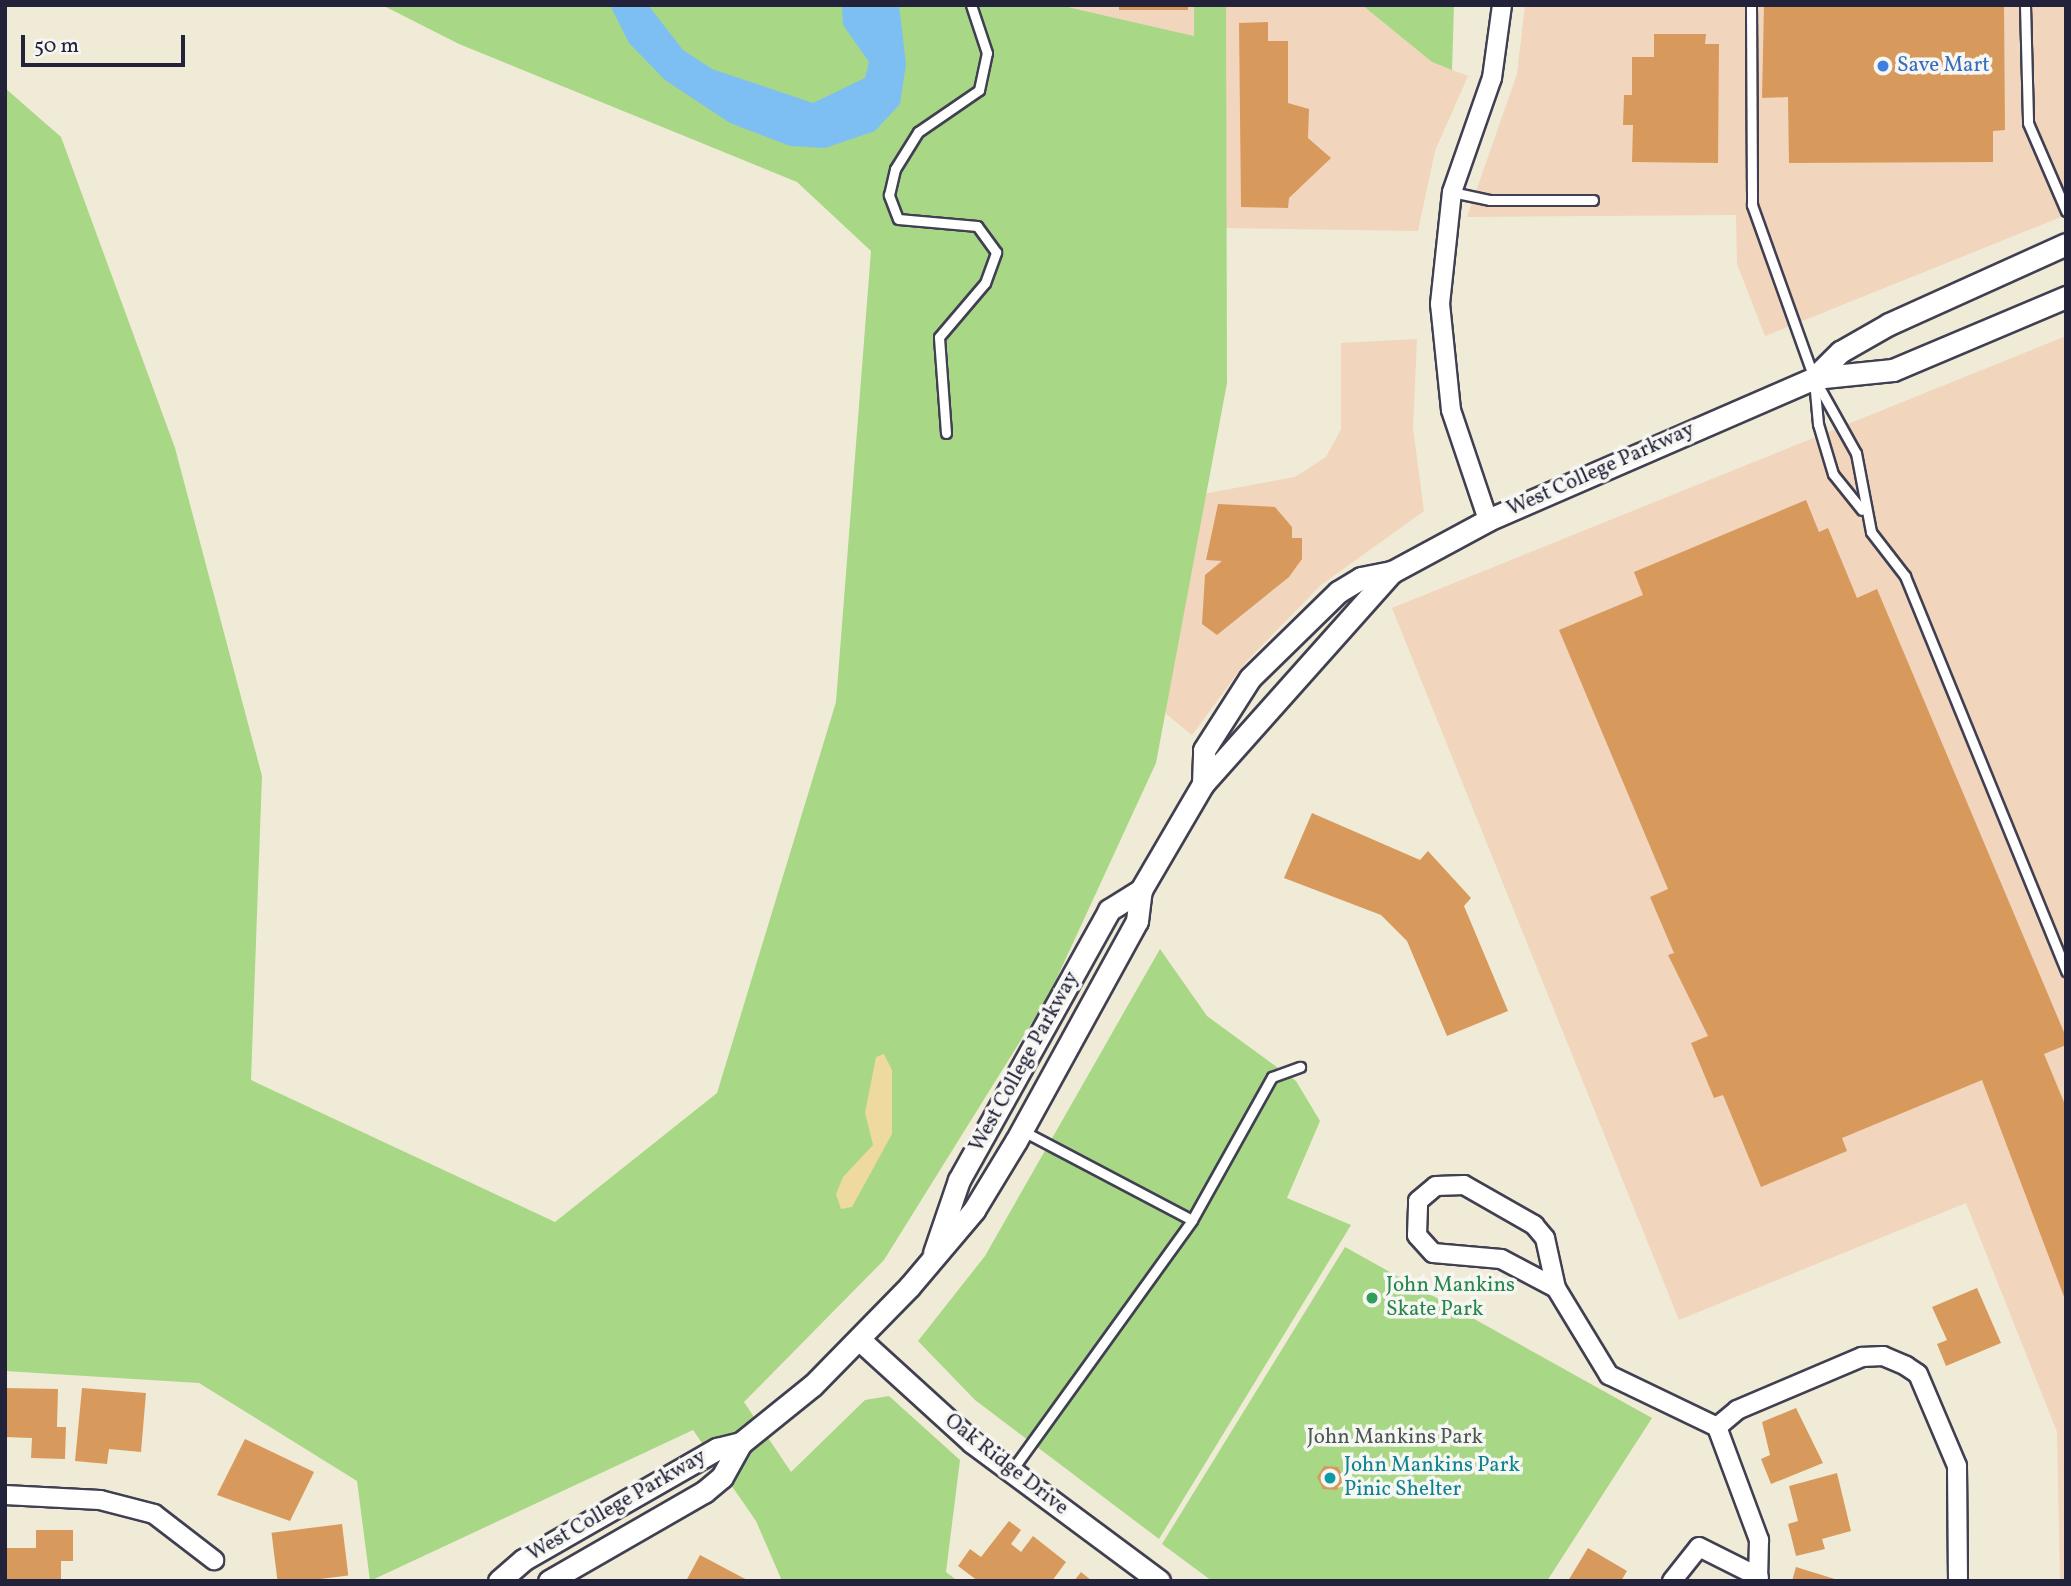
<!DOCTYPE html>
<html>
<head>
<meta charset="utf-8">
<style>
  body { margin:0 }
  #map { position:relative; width:2071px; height:1586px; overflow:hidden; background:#f0ebd7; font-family:Vollkorn,serif }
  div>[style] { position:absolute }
  .built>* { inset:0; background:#f1d5bd }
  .green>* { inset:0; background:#a8d785 }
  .sand>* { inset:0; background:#eeda9e }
  .water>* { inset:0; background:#7ebff3 }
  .building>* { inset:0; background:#d89a5c; transform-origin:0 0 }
  .roads { filter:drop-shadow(2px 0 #414052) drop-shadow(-2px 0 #414052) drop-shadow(0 2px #414052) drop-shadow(0 -2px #414052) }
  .service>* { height:9px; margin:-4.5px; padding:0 4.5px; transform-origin:4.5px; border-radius:4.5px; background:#fff }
  .minor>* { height:18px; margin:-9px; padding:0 9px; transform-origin:9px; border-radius:9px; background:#fff }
  .tertiary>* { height:21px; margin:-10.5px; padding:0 10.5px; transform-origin:10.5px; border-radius:10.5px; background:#fff }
  .dots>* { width:19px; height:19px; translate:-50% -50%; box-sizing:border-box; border:4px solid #f6f6f2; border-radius:50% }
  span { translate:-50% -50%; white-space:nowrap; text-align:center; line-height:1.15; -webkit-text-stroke:7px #f6f6f2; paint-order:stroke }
  .shop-label { font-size:21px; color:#366cbe }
  .left { translate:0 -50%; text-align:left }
  .street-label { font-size:21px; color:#22223b }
  .leisure-label { font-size:21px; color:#27864d }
  .park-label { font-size:21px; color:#4a5851 }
  .culture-label { font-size:21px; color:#0d838f }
  .frame { position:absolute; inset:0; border:7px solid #22223b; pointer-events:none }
  .scale { position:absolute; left:21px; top:35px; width:164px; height:32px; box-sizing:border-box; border:4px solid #22223b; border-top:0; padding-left:9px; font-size:21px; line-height:24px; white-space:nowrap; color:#22223b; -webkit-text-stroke:5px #f6f6f2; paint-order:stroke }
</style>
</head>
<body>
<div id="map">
  <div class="built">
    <div style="clip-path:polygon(1059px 5px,1194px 5px,1194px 36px,1103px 15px)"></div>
    <div style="clip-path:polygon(1226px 5px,1362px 5px,1432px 62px,1468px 76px,1435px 151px,1418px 231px,1223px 228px)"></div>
    <div style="clip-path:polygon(1525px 5px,2066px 5px,2066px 215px,1765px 336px,1737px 264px,1736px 215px,1467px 217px,1517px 74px)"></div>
    <div style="clip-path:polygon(2066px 336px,2066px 1581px,2060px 1581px,2057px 1432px,1966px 1203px,1679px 1320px,1392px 608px)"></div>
    <div style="clip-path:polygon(1417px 339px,1413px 428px,1424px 511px,1321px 585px,1245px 663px,1192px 735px,1165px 713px,1203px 494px,1295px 477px,1326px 457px,1341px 429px,1341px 343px)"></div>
  </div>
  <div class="green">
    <div style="clip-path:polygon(382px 5px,1059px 5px,1194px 36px,1194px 5px,1226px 5px,1227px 383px,1156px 763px,1049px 995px,884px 1260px,744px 1402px,791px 1472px,865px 1400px,889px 1396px,960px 1460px,946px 1572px,958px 1581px,782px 1581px,756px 1521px,693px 1430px,370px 1581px,357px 1481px,199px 1383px,5px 1371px,5px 88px,61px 137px,175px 448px,262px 776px,251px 1080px,555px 1222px,717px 1093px,836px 702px,871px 251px,797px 182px,459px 44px)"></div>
    <div style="clip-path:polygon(1362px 5px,1454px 5px,1452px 70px,1432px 62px)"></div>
    <div style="clip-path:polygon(1160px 949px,1207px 1016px,1296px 1081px,1320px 1121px,1287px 1198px,1351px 1225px,1159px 1539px,975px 1400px,918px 1341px,985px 1256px)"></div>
    <div style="clip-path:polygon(1345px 1247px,1652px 1418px,1547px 1581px,1212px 1581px,1162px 1544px)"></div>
  </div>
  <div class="sand">
    <div style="clip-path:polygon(884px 1054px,892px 1070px,892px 1134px,852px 1207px,841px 1209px,836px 1194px,843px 1177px,873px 1145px,865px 1113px,876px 1057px)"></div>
  </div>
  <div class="water">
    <div style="clip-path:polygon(610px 5px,648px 5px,683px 50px,712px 69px,813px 103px,865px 78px,869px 62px,843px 25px,842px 5px,899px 5px,906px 64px,900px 104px,875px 131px,825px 148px,790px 146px,730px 123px,665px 80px,629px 43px)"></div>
  </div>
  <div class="building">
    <div style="left:1119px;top:5px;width:69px;height:5px"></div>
    <div style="clip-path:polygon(1764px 5px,2004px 5px,2005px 130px,1993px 131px,1993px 162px,1789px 163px,1788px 97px,1762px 98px)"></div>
    <div style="clip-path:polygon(1268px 22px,1268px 41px,1288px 41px,1288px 103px,1309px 109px,1308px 138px,1331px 158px,1289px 198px,1288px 208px,1241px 207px,1239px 23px)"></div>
    <div style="clip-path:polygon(1654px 34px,1706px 34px,1705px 44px,1719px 44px,1718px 163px,1632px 162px,1633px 125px,1623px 125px,1624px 95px,1632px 95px,1632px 57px,1654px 57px)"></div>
    <div style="clip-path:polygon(1806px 500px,1819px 532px,1828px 528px,1857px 598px,1877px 589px,2066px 1037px,2066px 1045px,2044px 1054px,2066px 1107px,2066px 1302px,1982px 1080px,1842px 1138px,1847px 1151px,1761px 1187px,1723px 1095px,1714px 1098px,1691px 1043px,1708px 1036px,1668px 955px,1674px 953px,1650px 897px,1668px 889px,1559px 630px,1643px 595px,1634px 572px)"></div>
    <div style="clip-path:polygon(1218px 504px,1275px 507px,1292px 527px,1292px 538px,1302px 538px,1302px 559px,1289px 577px,1217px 635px,1202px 624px,1205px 575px,1222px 561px,1206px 560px)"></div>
    <div style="clip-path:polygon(1312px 813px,1420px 860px,1428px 851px,1471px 898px,1464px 906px,1508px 1011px,1447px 1036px,1407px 941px,1381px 915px,1284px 878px)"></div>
    <div style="clip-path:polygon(1977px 1288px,2001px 1343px,1946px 1366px,1937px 1344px,1947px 1340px,1932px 1307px)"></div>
    <div style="clip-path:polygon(5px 1388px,58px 1389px,57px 1427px,66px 1427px,65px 1459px,31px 1458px,32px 1438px,5px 1437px)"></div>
    <div style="clip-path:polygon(82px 1388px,146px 1393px,141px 1452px,109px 1449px,107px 1464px,75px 1461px)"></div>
    <div style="clip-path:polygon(1796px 1408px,1823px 1463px,1771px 1484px,1761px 1459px,1770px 1455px,1762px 1422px)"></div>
    <div style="clip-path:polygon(245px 1439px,314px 1472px,290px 1521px,217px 1495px)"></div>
    <div style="clip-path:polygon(1324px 1466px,1338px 1467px,1344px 1479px,1337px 1490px,1323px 1489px,1317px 1477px)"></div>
    <div style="clip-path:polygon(1837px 1473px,1851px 1531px,1822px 1539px,1825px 1549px,1796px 1556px,1788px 1524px,1798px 1521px,1789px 1486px)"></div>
    <div style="clip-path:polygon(1009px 1521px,1021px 1530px,1011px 1544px,1021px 1552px,1033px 1536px,1066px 1562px,1052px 1581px,978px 1581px,958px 1566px,970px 1549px,981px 1557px)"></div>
    <div style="left:342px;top:1524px;width:52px;height:71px;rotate:83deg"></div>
    <div style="clip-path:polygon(36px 1530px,73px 1530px,73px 1561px,61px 1561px,61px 1581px,5px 1581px,5px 1548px,36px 1548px)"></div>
    <div style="clip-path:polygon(1588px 1548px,1627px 1571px,1621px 1581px,1568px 1581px)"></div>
    <div style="clip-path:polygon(700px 1555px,749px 1581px,686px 1581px)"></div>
    <div style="clip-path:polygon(1796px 1567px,1838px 1580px,1838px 1581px,1792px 1581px)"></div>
    <div style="clip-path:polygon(1081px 1572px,1092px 1581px,1074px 1581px)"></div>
  </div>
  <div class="roads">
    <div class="service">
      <div style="left:1751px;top:5px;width:200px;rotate:89.7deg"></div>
      <div style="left:1752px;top:205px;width:184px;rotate:70.3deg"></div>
      <div style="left:1814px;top:378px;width:86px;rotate:60.8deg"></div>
      <div style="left:1856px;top:453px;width:80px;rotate:79.2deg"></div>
      <div style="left:1871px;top:532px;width:56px;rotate:52.3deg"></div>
      <div style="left:1905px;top:576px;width:427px;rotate:67.8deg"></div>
      <div style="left:2025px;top:5px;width:118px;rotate:88.5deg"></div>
      <div style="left:2028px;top:123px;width:96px;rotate:66.6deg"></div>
      <div style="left:1452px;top:192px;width:39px;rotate:12deg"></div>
      <div style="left:1490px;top:200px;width:103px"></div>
      <div style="left:1814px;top:380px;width:44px;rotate:84.8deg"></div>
      <div style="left:1818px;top:424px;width:52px;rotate:73.3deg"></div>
      <div style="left:1833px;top:474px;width:46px;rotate:51.1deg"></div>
      <div style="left:946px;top:433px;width:96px;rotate:-94.2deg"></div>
      <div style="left:939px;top:337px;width:71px;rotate:-49.6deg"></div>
      <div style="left:985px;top:283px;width:33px;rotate:-70deg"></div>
      <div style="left:996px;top:252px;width:32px;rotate:-126deg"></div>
      <div style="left:977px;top:226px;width:79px;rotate:-174.9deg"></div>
      <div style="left:898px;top:219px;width:26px;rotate:-111deg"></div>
      <div style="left:889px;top:195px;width:27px;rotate:-77deg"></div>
      <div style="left:895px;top:169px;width:44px;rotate:-58.1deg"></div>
      <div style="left:918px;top:132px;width:74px;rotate:-34.5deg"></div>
      <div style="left:979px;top:90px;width:38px;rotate:-78deg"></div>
      <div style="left:987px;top:53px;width:51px;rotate:-108.4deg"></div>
      <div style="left:1023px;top:1131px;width:191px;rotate:27.8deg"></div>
      <div style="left:1012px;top:1470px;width:308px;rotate:-54.2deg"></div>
      <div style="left:1192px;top:1220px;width:164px;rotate:-60.8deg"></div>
      <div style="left:1272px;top:1077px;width:30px;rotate:-20deg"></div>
    </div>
    <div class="minor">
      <div style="left:1488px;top:520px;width:116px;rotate:-108.6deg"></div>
      <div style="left:1451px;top:410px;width:107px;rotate:-95.9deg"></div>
      <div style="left:1440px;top:304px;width:113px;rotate:-83.9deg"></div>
      <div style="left:1452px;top:192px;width:121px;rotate:-70.7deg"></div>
      <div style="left:1492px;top:78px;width:74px;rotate:-82.2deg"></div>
      <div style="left:1556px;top:1288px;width:62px;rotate:-152.2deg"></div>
      <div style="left:1501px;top:1259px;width:68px;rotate:-175deg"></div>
      <div style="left:1433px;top:1253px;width:24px;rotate:-132deg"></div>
      <div style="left:1417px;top:1235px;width:34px;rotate:-88deg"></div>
      <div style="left:1418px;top:1201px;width:23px;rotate:-40deg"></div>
      <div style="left:1436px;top:1186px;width:28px;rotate:-2deg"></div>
      <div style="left:1464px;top:1185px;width:81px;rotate:29.7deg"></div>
      <div style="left:1534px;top:1225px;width:17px;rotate:50deg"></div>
      <div style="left:1545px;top:1238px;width:51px;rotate:77.6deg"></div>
      <div style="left:1556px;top:1288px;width:102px;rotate:58.7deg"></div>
      <div style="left:1609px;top:1375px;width:120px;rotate:25.7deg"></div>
      <div style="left:1717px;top:1427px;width:121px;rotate:69.6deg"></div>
      <div style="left:1759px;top:1540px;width:41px;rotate:91.4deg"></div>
      <div style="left:1717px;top:1427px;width:26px;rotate:-40deg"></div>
      <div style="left:1737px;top:1410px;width:136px;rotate:-23deg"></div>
      <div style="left:1862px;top:1357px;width:21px;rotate:-3deg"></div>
      <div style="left:1883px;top:1356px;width:25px;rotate:23deg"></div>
      <div style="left:1906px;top:1366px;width:14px;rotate:34deg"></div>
      <div style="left:1918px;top:1374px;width:100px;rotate:67deg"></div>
      <div style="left:1957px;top:1466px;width:115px;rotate:89.5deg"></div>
      <div style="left:5px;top:1495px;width:95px;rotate:3deg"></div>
      <div style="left:100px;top:1500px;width:56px;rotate:14.5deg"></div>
      <div style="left:154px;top:1514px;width:76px;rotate:37.5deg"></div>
      <div style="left:1672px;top:1581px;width:43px;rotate:-51.5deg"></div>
      <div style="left:1699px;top:1547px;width:67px;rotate:26.6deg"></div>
    </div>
    <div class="tertiary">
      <div style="left:1814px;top:378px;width:37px;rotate:-45deg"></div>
      <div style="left:1840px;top:352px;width:56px;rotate:-29.7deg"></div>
      <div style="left:1889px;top:324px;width:194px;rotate:-24.3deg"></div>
      <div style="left:1203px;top:784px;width:34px;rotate:-88deg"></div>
      <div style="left:1204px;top:750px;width:85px;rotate:-57.4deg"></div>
      <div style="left:1250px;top:678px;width:123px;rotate:-44.3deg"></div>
      <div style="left:1338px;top:592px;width:27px;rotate:-31deg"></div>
      <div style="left:1361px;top:578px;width:32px;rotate:-11deg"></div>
      <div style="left:1392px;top:572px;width:109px;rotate:-28.4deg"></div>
      <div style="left:1488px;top:520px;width:356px;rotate:-23.5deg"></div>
      <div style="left:1814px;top:378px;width:79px;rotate:-5.8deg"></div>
      <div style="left:1893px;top:370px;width:188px;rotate:-22.9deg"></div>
      <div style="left:934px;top:1253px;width:77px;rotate:-71.1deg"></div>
      <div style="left:959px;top:1180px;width:309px;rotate:-60.9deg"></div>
      <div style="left:1109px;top:910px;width:38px;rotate:-32deg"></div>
      <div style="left:860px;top:1340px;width:151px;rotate:42.3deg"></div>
      <div style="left:972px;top:1442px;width:233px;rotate:36.6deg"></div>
      <div style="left:499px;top:1581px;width:32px;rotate:-41deg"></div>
      <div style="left:523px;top:1560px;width:224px;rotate:-29.8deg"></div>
      <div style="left:717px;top:1449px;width:25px;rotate:-14deg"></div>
      <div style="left:741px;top:1443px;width:92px;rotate:-38.9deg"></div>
      <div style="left:813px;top:1385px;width:137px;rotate:-45.6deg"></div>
      <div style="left:909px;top:1287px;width:101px;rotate:-49.8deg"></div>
      <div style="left:974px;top:1210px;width:81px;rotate:-58.7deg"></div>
      <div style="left:1016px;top:1141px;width:251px;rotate:-61.2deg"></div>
      <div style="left:1137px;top:921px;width:31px;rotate:-83deg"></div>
      <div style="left:1141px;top:890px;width:123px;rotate:-59.7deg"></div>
      <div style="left:1203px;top:784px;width:284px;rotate:-48.3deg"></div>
      <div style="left:549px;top:1581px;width:179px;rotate:-29.9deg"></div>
      <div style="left:704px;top:1492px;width:23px;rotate:-40deg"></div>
      <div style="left:722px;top:1477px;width:39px;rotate:-61deg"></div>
    </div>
  </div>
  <div class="dots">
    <div style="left:1883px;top:66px;background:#3f7fe0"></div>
    <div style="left:1372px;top:1298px;background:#2e9e5b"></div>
    <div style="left:1330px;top:1478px;background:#0f9aa8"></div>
  </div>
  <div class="shop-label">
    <span class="left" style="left:1897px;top:66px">Save Mart</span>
  </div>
  <div class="street-label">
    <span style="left:1601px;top:470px;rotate:-24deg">West College Parkway</span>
    <span style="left:1025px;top:1062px;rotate:-61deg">West College Parkway</span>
    <span style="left:1006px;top:1465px;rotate:38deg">Oak Ridge Drive</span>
    <span style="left:617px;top:1506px;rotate:-30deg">West College Parkway</span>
  </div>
  <div class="leisure-label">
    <span class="left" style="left:1386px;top:1298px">John Mankins<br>Skate Park</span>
  </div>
  <div class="park-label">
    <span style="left:1395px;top:1438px">John Mankins Park</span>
  </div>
  <div class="culture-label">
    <span class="left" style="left:1344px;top:1478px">John Mankins Park<br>Pinic Shelter</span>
  </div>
  <div class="frame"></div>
  <div class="scale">50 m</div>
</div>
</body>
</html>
